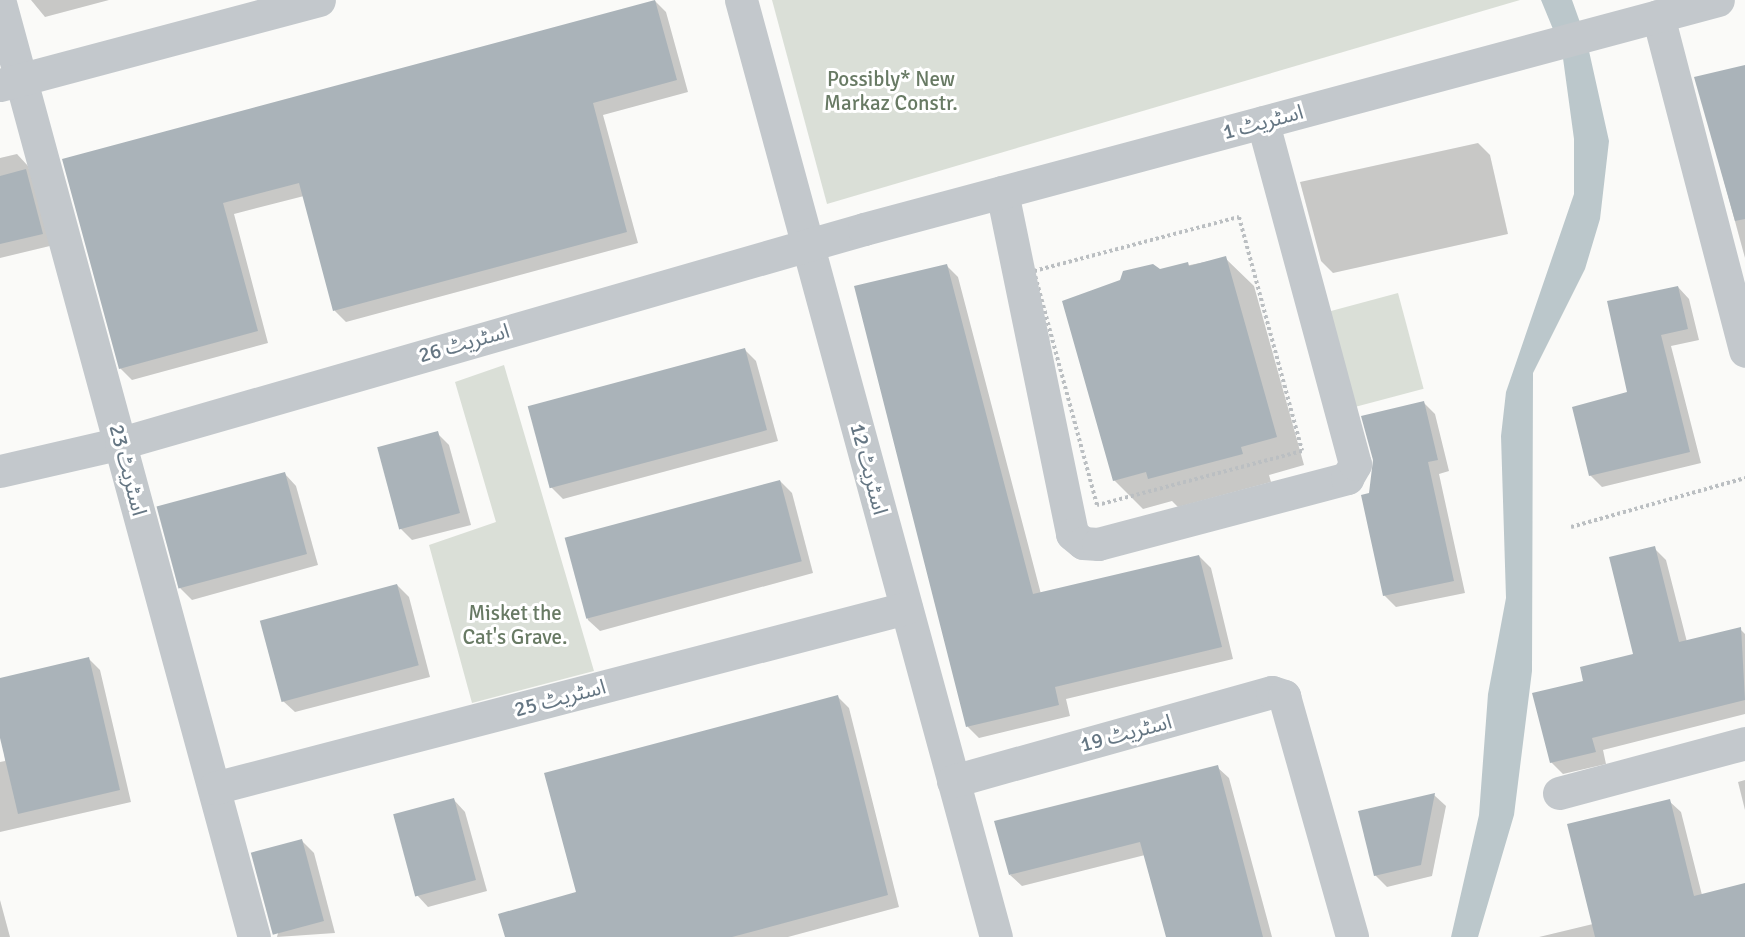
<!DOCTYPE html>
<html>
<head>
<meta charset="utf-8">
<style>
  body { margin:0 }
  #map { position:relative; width:1745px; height:937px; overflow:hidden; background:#fafaf8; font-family:Signika,"Noto Sans Arabic",sans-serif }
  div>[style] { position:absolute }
  .green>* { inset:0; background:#dadfd7; transform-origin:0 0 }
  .water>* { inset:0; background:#bbc7cb }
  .shadow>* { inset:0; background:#0003 }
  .building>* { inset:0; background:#aab3b9; transform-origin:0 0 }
  .path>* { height:4px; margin-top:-2px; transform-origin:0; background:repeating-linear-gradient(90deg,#bbbfc2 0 3px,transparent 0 6px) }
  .street>* { height:33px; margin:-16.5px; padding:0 16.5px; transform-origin:16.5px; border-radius:16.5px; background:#c3c8cc }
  span { translate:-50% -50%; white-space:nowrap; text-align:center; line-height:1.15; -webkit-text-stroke:6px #fff; paint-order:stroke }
  .park-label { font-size:21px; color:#687a64 }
  .street-label { font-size:21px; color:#657683 }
</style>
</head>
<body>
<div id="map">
  <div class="green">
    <div style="clip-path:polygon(772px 0,1520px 0,827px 204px)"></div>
    <div style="left:1398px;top:293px;width:99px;height:78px;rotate:75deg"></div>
    <div style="clip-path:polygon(504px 365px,594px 671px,472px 703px,429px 545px,496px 522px,455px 382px)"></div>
  </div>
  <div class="water">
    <div style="clip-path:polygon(1541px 0,1572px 0,1587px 42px,1609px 141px,1600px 219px,1585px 269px,1533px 373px,1532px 671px,1514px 815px,1478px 937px,1451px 937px,1479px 815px,1488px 694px,1506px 598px,1501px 436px,1506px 392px,1574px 194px,1574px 139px,1562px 51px)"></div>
  </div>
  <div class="shadow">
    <div style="clip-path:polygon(31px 0,109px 0,45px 17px)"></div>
    <div style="clip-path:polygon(655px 1px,666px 12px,688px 92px,603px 115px,638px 243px,346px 322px,335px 311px,304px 196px,234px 214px,268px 343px,132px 380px,120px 368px,64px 160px)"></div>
    <div style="clip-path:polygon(1745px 66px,1745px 258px,1696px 78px)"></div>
    <div style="clip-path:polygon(1478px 143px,1490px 155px,1508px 234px,1333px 273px,1321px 261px,1300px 182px)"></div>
    <div style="clip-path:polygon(17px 154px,28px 166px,54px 245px,0 258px,0 158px)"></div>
    <div style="clip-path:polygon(1225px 258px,1254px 286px,1304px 465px,1269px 475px,1271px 482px,1178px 507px,1172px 501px,1143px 509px,1114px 480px,1160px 271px)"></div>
    <div style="clip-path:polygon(946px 265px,958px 277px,1041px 594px,1199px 556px,1211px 568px,1233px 659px,1066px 699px,1070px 716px,979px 738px,968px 727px,856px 287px)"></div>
    <div style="clip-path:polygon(1678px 287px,1689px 299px,1699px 340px,1671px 346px,1701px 463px,1602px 487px,1590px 475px)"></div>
    <div style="clip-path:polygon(745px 350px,756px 361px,778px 441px,563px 499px,551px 487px)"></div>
    <div style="clip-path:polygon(1423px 402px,1435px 414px,1449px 471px,1439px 474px,1465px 593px,1396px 607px,1384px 595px,1370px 494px)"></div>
    <div style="clip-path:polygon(437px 433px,449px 445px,471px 525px,412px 540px,400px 528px)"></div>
    <div style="clip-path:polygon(285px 474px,296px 486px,318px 565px,192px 600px,180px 588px)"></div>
    <div style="clip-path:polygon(780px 481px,792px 493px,813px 573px,600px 631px,588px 620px,567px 540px)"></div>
    <div style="clip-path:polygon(1654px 548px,1666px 560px,1687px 642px,1740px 629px,1745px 634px,1745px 714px,1603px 750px,1606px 764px,1563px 774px,1551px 762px,1585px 682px,1635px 656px)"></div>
    <div style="clip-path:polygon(397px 585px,409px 597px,430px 677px,295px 712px,283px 701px)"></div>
    <div style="clip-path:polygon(88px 658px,100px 670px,131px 802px,0 832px,0 762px,5px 761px,0 679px)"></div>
    <div style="clip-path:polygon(837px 696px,849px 708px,899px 907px,788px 937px,506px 937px,578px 893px)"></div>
    <div style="clip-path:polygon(1217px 767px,1229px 778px,1272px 937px,1167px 937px,1145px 855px,1022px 886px,1010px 875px)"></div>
    <div style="clip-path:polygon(1745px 780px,1745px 810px,1738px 782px)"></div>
    <div style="clip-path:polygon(1434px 795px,1446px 806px,1432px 876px,1387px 887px,1375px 875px)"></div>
    <div style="clip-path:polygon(454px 800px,465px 812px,487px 891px,428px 907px,417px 895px)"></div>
    <div style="clip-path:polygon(1669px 801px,1681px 812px,1702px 895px,1745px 885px,1745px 937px,1539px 937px,1593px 924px)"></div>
    <div style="clip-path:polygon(302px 841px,314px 853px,335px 933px,277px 937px)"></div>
    <div style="clip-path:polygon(0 900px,10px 937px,0 937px)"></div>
  </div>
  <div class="building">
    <div style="clip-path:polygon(655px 0,677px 80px,593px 103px,627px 232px,333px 311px,299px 183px,223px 203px,258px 331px,119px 369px,62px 159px)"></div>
    <div style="clip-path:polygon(1745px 65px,1745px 219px,1735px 221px,1694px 77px)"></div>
    <div style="clip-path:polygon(26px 169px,43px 234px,0 244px,0 176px)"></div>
    <div style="clip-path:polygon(1226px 256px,1277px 437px,1241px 447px,1243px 454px,1148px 479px,1146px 472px,1113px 481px,1062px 301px,1120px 280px,1123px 271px,1153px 264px,1160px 269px,1188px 262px,1189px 266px)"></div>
    <div style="clip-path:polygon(947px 264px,1033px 594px,1199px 555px,1222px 647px,1055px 687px,1059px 705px,966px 727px,854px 286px)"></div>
    <div style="clip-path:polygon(1678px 286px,1688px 329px,1661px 335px,1690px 452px,1589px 476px,1572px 407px,1627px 392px,1607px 301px)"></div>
    <div style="left:745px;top:348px;width:85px;height:225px;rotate:75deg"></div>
    <div style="clip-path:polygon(1424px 401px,1438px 460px,1428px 462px,1454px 581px,1383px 596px,1361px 495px,1369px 493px,1373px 460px,1361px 416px)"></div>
    <div style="left:438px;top:431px;width:85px;height:63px;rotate:75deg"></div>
    <div style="left:285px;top:472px;width:85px;height:133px;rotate:75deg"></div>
    <div style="left:780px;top:480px;width:84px;height:223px;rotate:75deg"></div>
    <div style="clip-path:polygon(1655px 546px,1679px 642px,1741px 627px,1745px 700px,1592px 738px,1596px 752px,1550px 763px,1532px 693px,1583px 681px,1580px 667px,1633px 654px,1609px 557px)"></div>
    <div style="left:397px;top:584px;width:84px;height:142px;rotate:75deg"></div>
    <div style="clip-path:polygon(89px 657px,120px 790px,18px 814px,0 738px,0 678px)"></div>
    <div style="clip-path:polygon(838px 695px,888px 895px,732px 937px,505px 937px,498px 914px,576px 892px,544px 773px)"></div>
    <div style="clip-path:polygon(1218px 765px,1263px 937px,1166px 937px,1140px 842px,1009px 875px,994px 821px)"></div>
    <div style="clip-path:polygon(1435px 793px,1421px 865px,1374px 876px,1358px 811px)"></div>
    <div style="left:454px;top:798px;width:85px;height:63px;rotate:75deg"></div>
    <div style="clip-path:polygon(1670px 799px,1694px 896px,1745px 883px,1745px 937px,1595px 937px,1567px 824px)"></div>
    <div style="left:302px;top:839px;width:85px;height:53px;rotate:75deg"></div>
  </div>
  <div class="path">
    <div style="left:1239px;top:217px;width:242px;rotate:74.9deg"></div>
    <div style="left:1302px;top:451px;width:212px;rotate:165.2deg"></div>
    <div style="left:1097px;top:505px;width:242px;rotate:-105.1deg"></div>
    <div style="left:1034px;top:271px;width:212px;rotate:-14.8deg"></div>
    <div style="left:1571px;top:527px;width:181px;rotate:-15.7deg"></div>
  </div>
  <div class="street">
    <div style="left:741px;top:0;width:971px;rotate:74.78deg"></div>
    <div style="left:0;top:3px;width:968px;rotate:74.79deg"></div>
    <div style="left:1658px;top:16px;width:346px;rotate:75.4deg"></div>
    <div style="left:0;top:85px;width:330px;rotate:-14.9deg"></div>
    <div style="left:1002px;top:192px;width:349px;rotate:78.4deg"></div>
    <div style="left:1072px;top:534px;width:14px;rotate:39deg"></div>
    <div style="left:1083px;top:543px;width:15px;rotate:4deg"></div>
    <div style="left:1098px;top:544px;width:258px;rotate:-14.8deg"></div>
    <div style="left:1347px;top:478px;width:16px;rotate:-60deg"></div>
    <div style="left:1355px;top:464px;width:354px;rotate:-105.1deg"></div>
    <div style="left:0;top:471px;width:124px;rotate:-13deg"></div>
    <div style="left:121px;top:443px;width:773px;rotate:-16.07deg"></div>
    <div style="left:864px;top:229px;width:884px;rotate:-15.01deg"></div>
    <div style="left:953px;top:781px;width:331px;rotate:-15.6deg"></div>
    <div style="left:1272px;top:692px;width:13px;rotate:18deg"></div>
    <div style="left:1284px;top:696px;width:250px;rotate:74.2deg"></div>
    <div style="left:214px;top:788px;width:715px;rotate:-14.58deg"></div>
    <div style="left:1559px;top:793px;width:193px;rotate:-15deg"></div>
  </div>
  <div class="park-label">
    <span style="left:891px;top:91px">Possibly* New<br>Markaz Constr.</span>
    <span style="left:515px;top:625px">Misket the<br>Cat's Grave.</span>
  </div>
  <div class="street-label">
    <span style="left:1263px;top:122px;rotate:-15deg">اسٹریٹ 1</span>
    <span style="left:464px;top:343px;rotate:-16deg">اسٹریٹ 26</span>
    <span style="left:869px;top:469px;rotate:75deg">اسٹریٹ 12</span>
    <span style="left:128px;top:470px;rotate:75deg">اسٹریٹ 23</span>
    <span style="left:560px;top:698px;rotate:-15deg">اسٹریٹ 25</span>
    <span style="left:1126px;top:733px;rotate:-15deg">اسٹریٹ 19</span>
  </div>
</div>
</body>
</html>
